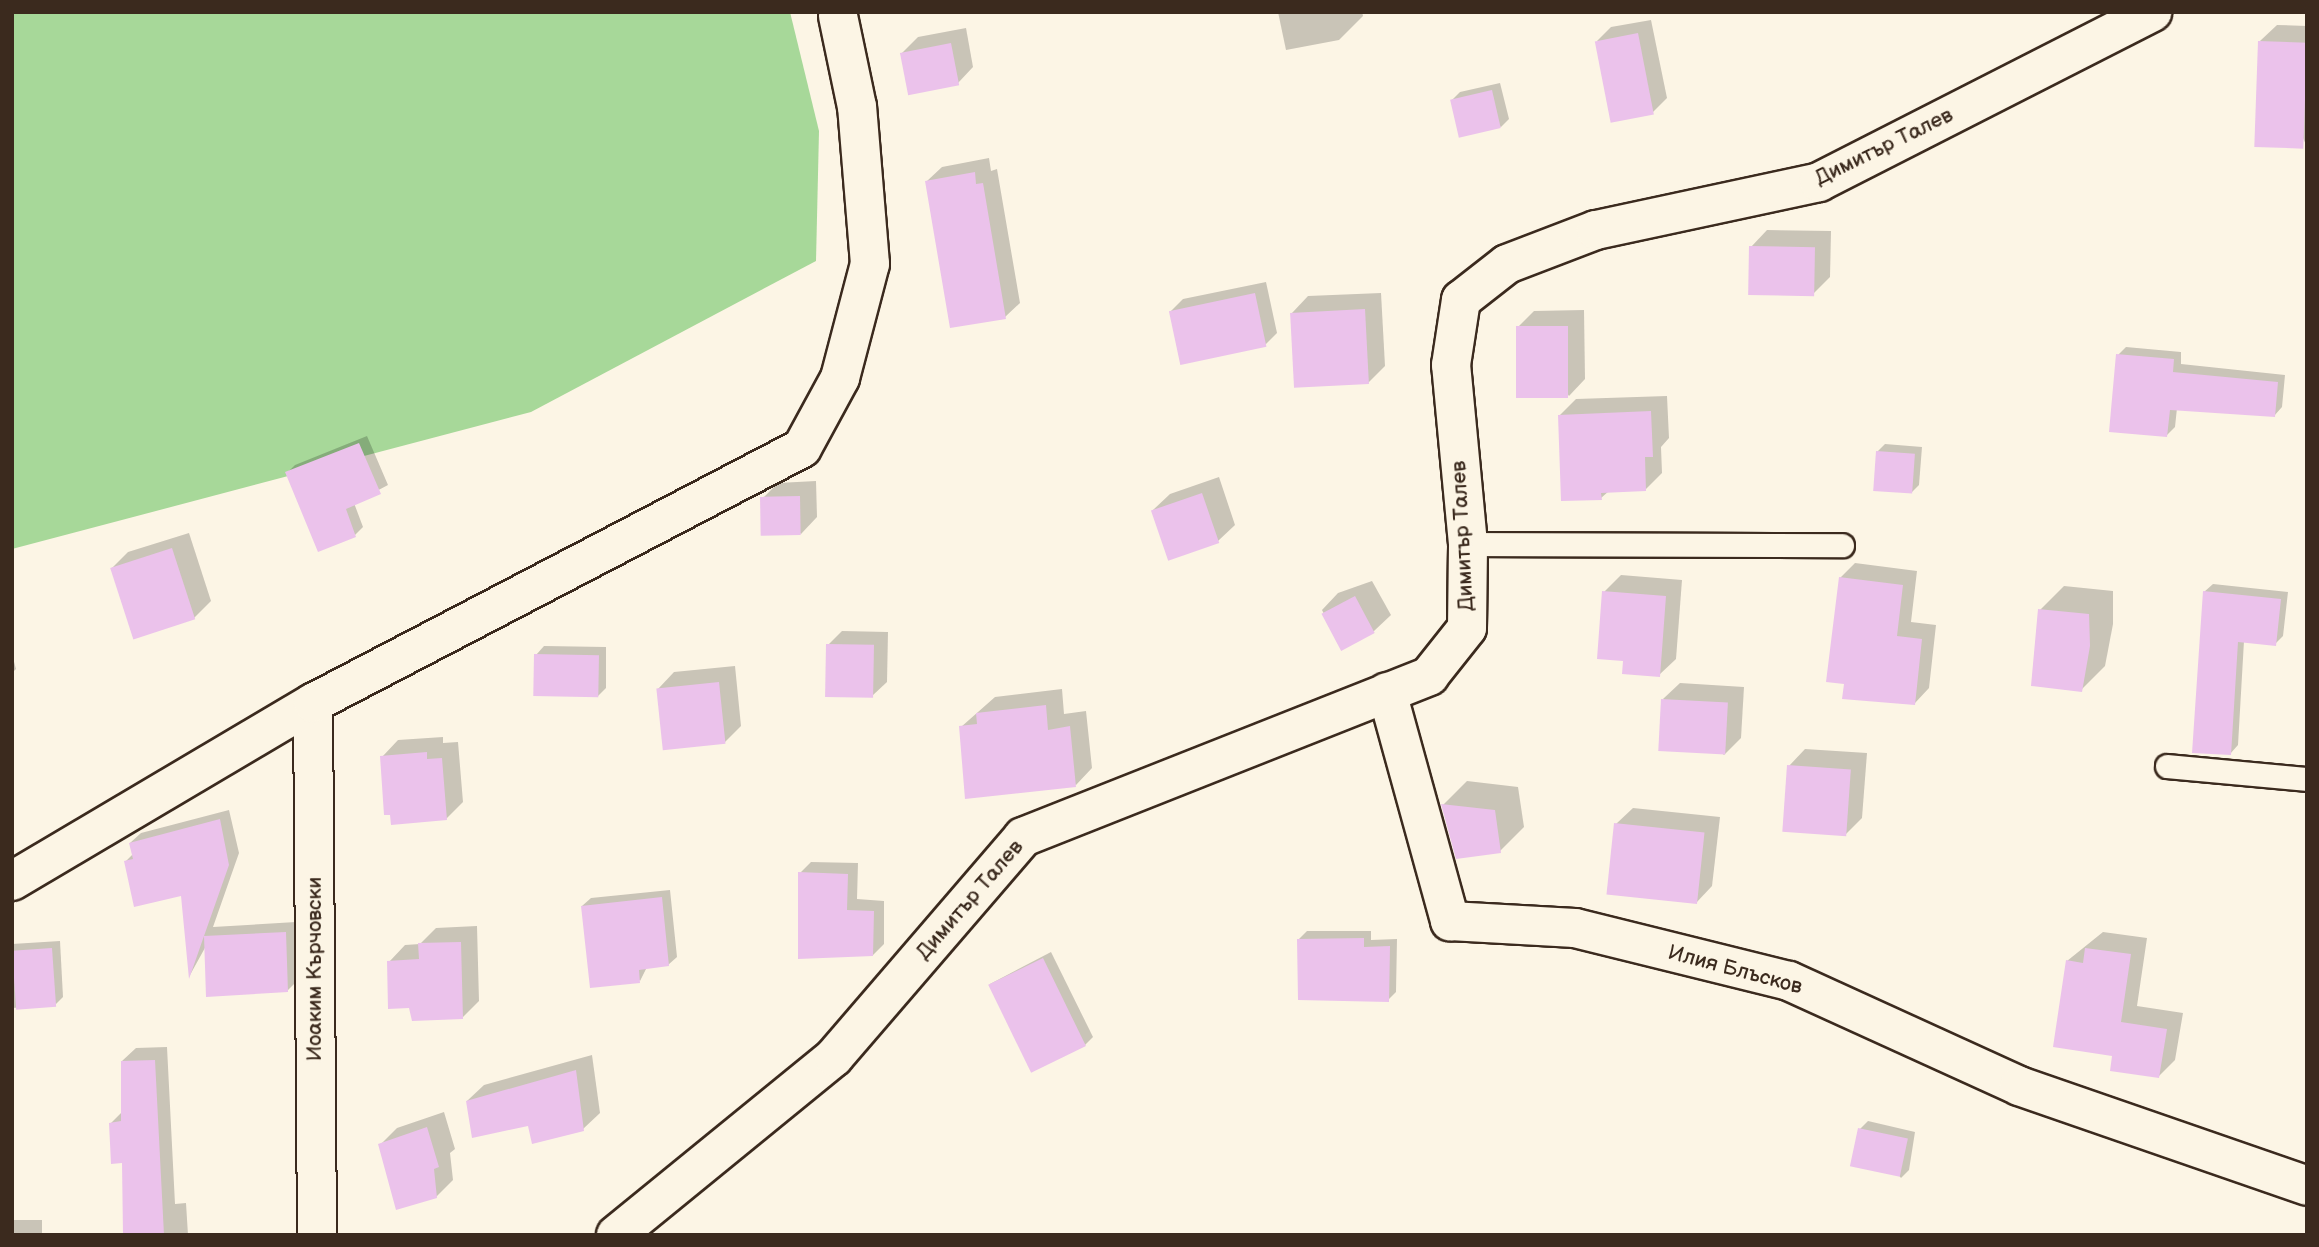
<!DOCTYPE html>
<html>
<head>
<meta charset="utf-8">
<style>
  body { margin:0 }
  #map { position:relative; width:2319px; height:1247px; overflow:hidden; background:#fcf5e5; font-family:"Balsamiq Sans",sans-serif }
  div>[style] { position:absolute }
  .green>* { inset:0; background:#a7d899 }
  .shadow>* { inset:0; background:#0003; transform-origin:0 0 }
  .building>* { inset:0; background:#ebc2eb; transform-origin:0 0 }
  .roads { filter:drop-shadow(2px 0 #3b2a1e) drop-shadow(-2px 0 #3b2a1e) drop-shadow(0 2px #3b2a1e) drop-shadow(0 -2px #3b2a1e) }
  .service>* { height:23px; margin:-11.5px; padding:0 11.5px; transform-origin:11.5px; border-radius:11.5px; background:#fcf5e5 }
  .minor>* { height:38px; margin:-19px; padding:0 19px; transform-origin:19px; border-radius:19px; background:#fcf5e5 }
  span { translate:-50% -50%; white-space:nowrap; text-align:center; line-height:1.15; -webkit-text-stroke:5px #fcf5e5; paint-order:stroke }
  .street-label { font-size:21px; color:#3b2a1e }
  .frame { position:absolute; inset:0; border:14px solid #3b2a1e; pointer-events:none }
</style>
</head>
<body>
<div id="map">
  <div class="green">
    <div style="clip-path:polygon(12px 12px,790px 12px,819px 131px,816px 261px,531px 412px,12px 549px)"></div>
  </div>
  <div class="shadow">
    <div style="clip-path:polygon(1278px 12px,1362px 12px,1363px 16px,1339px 40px,1286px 50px)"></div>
    <div style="clip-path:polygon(1651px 20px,1667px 98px,1653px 112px,1597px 41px,1611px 27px)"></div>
    <div style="clip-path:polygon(2277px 25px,2307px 26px,2307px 147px,2260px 41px)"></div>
    <div style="clip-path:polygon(966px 28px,973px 67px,958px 83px,902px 53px,918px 37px)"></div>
    <div style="clip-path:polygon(1500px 83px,1509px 119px,1501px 127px,1452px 100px,1460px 92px)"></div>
    <div style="clip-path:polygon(989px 158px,991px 171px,997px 169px,1020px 303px,1005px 317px,927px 181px,942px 167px)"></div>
    <div style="clip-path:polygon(1767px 230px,1831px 231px,1830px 277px,1813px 294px,1751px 247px)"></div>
    <div style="clip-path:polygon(1266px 282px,1277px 333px,1265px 345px,1171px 311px,1183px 299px)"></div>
    <div style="clip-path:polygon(1381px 293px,1385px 366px,1368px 383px,1292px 313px,1308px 296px)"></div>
    <div style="clip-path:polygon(1584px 310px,1585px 379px,1569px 396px,1518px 327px,1534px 311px)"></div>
    <div style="clip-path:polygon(2126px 347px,2181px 352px,2181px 364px,2285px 375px,2282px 407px,2274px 416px,2177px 408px,2175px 427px,2167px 435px,2118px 355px)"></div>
    <div style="clip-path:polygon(1667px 396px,1669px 438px,1661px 447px,1662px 473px,1645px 490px,1609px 491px,1601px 498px,1559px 416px,1576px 399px)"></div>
    <div style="clip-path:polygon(367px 436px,388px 485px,354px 503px,363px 527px,355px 535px,287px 473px,295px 465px)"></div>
    <div style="clip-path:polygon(1885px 444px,1922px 447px,1919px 485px,1911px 493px,1877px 452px)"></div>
    <div style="clip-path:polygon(1219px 477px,1235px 525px,1218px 541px,1153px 510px,1170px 494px)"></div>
    <div style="clip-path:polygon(816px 481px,817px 517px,801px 534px,762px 499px,778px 483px)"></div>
    <div style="clip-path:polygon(189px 533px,211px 601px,194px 618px,112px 568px,128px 552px)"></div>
    <div style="clip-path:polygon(1855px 563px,1917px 571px,1911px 622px,1936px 625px,1929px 688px,1915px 703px,1846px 682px,1840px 578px)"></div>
    <div style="clip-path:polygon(1621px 575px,1682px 580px,1676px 659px,1659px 675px,1625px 660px,1604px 592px)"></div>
    <div style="clip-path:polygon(1372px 581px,1391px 615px,1374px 631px,1341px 648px,1322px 610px,1338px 593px)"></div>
    <div style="clip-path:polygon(2213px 584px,2288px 592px,2283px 636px,2275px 644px,2244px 641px,2238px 745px,2230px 754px,2204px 592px)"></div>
    <div style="clip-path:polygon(2064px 586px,2113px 591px,2113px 624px,2105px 666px,2081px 690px,2040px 610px)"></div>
    <div style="clip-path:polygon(842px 631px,888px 632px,887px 682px,872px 696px,828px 645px)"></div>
    <div style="clip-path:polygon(544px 646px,606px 647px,606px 688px,598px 696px,536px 655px)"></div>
    <div style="clip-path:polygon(12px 654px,16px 669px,12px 673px)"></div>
    <div style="clip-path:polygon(735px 666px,741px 726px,724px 743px,658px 689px,674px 672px)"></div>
    <div style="clip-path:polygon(1680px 683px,1744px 687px,1741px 738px,1724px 755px,1663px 699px)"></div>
    <div style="clip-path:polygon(1062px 689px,1064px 714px,1086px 711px,1092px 768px,1076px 785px,961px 727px,995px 697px)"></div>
    <div style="clip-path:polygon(443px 737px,443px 743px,458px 742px,463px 802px,446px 819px,382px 757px,398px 740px)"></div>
    <div style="clip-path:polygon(1805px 749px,1867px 753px,1862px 818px,1845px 835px,1789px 766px)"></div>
    <div style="clip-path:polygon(1467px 781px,1518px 787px,1524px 827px,1500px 851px,1443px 805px)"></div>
    <div style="clip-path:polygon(1633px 808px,1720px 817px,1712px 886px,1696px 903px,1616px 824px)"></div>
    <div style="clip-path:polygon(229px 810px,239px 853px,213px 927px,296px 922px,297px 981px,287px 991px,206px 946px,190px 975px,183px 894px,126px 861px,133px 854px,130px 843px,141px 833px)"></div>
    <div style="clip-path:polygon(811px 862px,858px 863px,857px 899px,884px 901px,884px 944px,873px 955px,800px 873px)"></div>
    <div style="clip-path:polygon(670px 890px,677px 957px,668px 965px,647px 967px,640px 981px,582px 906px,591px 898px)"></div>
    <div style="clip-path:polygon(477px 926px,479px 1001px,463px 1017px,410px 1006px,389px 962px,405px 945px,420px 944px,436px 928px)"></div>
    <div style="clip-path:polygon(1307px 931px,1371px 931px,1371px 940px,1397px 939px,1396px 992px,1388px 1000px,1299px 939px)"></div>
    <div style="clip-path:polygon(2103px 932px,2147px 938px,2137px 1006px,2183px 1013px,2175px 1060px,2159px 1076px,2114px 1054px,2067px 961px)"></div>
    <div style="clip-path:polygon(60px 941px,63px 997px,55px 1005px,12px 1008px,12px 944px)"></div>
    <div style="clip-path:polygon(1051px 952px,1093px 1037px,1085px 1045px,990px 984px)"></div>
    <div style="clip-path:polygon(167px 1047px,175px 1204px,186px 1203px,188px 1235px,125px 1235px,124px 1161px,111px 1123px,123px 1111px,122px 1061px,136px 1048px)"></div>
    <div style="clip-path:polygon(592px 1055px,600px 1113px,583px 1129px,529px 1124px,467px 1101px,484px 1085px)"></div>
    <div style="clip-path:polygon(444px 1112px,455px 1149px,450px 1153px,453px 1180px,436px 1197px,380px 1145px,397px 1128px)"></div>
    <div style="clip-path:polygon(1868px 1121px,1915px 1132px,1909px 1170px,1901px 1178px,1860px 1129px)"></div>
    <div style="left:12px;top:1220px;width:30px;height:15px"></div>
  </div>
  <div class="building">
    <div style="left:1638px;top:33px;width:83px;height:44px;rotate:79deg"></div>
    <div style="left:2258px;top:41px;width:49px;height:106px;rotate:2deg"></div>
    <div style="left:951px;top:43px;width:43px;height:52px;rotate:79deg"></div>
    <div style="left:1492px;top:90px;width:39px;height:43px;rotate:77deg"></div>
    <div style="clip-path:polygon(975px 172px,976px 184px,983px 183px,1006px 319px,950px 328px,925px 181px)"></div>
    <div style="left:1749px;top:246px;width:66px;height:49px;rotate:1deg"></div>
    <div style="left:1255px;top:293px;width:55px;height:88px;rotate:78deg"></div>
    <div style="left:1365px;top:309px;width:75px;height:75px;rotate:87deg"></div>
    <div style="left:1516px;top:326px;width:52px;height:72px"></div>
    <div style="clip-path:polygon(2116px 354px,2174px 359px,2173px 372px,2278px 382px,2275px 417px,2170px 410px,2167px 437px,2109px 432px)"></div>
    <div style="clip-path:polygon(1651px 411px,1653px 457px,1645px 457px,1646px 491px,1601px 493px,1602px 500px,1561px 501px,1558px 415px)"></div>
    <div style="clip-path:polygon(359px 443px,381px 494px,346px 509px,356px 537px,318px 552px,285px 472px)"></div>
    <div style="left:1876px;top:451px;width:39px;height:40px;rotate:4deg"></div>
    <div style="left:1202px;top:493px;width:53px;height:54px;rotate:71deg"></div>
    <div style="left:800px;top:496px;width:39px;height:40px;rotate:89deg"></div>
    <div style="left:172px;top:548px;width:75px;height:65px;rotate:72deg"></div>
    <div style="clip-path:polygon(1839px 577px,1903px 585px,1897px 636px,1922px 639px,1915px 705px,1842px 699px,1844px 684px,1826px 682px)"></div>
    <div style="clip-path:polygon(1602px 591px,1666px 596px,1660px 677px,1622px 674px,1623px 661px,1597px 659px)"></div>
    <div style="clip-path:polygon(2203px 591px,2281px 599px,2276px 646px,2238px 642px,2231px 755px,2192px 753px)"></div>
    <div style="left:1355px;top:596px;width:42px;height:38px;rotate:62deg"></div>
    <div style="clip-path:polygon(2038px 609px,2089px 614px,2090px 646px,2082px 692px,2031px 686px)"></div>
    <div style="left:826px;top:644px;width:48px;height:53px;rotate:1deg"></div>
    <div style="left:534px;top:654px;width:65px;height:42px;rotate:1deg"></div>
    <div style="left:719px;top:682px;width:62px;height:63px;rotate:84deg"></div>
    <div style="left:1661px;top:699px;width:67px;height:52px;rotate:3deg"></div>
    <div style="clip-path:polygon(1046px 705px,1048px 730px,1070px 726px,1076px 787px,965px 799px,959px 726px,977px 724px,976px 713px)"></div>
    <div style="clip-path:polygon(427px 752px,427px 759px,442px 758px,447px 820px,391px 825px,390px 815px,384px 815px,380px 756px)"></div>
    <div style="left:1787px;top:765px;width:64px;height:67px;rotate:4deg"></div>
    <div style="clip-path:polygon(1441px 804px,1495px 810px,1501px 853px,1456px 859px)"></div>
    <div style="clip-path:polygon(220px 819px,229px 865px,204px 936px,286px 932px,288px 992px,206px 997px,204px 936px,189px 979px,181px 896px,134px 907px,124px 861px,133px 859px,129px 843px)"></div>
    <div style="left:1614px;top:823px;width:91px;height:72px;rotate:6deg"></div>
    <div style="clip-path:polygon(798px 872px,848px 874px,847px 910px,874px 911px,873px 956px,798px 959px)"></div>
    <div style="clip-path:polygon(662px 897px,669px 966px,639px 970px,640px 983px,590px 988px,581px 906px)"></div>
    <div style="clip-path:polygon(1364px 938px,1364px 947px,1390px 946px,1389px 1002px,1298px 1000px,1297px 939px)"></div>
    <div style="clip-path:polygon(461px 942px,463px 1019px,412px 1021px,409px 1008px,388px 1009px,387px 961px,419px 959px,418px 943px)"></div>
    <div style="left:52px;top:948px;width:59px;height:40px;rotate:86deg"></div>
    <div style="clip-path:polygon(2085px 948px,2131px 954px,2121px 1022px,2167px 1029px,2159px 1078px,2110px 1071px,2112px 1056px,2053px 1047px,2066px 960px,2083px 963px)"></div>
    <div style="left:1043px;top:958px;width:98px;height:61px;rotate:64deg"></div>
    <div style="clip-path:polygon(155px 1060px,164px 1235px,123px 1235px,122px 1163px,111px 1164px,109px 1123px,121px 1121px,121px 1061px)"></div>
    <div style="clip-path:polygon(576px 1070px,584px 1131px,532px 1144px,528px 1126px,472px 1138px,466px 1101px)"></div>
    <div style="clip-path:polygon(427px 1127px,439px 1167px,434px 1169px,437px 1198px,396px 1210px,378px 1144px)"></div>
    <div style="left:1858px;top:1128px;width:51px;height:39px;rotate:12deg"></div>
  </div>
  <div class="roads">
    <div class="service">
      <div style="left:1468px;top:544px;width:374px;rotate:0.2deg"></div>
      <div style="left:2167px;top:766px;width:141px;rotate:5.3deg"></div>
    </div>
    <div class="minor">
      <div style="left:1387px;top:692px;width:238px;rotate:74.6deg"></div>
      <div style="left:1450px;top:921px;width:125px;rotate:3.2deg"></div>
      <div style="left:1575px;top:928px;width:220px;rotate:13.9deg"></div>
      <div style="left:1789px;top:981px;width:253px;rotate:24.5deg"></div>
      <div style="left:2019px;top:1086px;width:305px;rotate:19.1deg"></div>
      <div style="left:313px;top:703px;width:532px;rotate:89.57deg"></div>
      <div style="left:12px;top:881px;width:350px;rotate:-30.6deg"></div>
      <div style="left:313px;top:703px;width:551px;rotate:-27.54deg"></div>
      <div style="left:802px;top:448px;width:80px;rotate:-61.5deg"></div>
      <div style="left:840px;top:378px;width:118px;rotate:-75.3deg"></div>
      <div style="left:870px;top:264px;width:158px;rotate:-94.7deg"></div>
      <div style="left:857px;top:107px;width:93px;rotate:-101.8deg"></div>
      <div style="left:616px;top:1235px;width:281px;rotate:-39.2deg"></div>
      <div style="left:834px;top:1057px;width:290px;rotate:-49.3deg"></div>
      <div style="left:1023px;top:837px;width:437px;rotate:-21.6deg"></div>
      <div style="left:1429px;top:676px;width:61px;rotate:-51.6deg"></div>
      <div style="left:1467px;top:628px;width:84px;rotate:-89.3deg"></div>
      <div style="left:1468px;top:544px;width:180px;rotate:-95.4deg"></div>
      <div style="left:1451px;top:365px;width:66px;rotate:-81.3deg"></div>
      <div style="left:1461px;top:300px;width:58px;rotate:-38deg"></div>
      <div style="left:1507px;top:264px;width:95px;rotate:-20.9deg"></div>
      <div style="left:1596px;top:230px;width:228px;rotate:-12.1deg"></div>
      <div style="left:1819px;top:182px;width:374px;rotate:-27deg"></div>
    </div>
  </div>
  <div class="street-label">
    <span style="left:1884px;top:147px;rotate:-26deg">Димитър Талев</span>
    <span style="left:1463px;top:536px;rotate:-93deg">Димитър Талев</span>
    <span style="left:970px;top:900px;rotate:-49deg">Димитър Талев</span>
    <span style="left:315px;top:969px;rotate:-90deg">Иоаким Кърчовски</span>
    <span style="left:1735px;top:970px;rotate:15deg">Илия Блъсков</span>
  </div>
  <div class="frame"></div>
</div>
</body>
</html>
